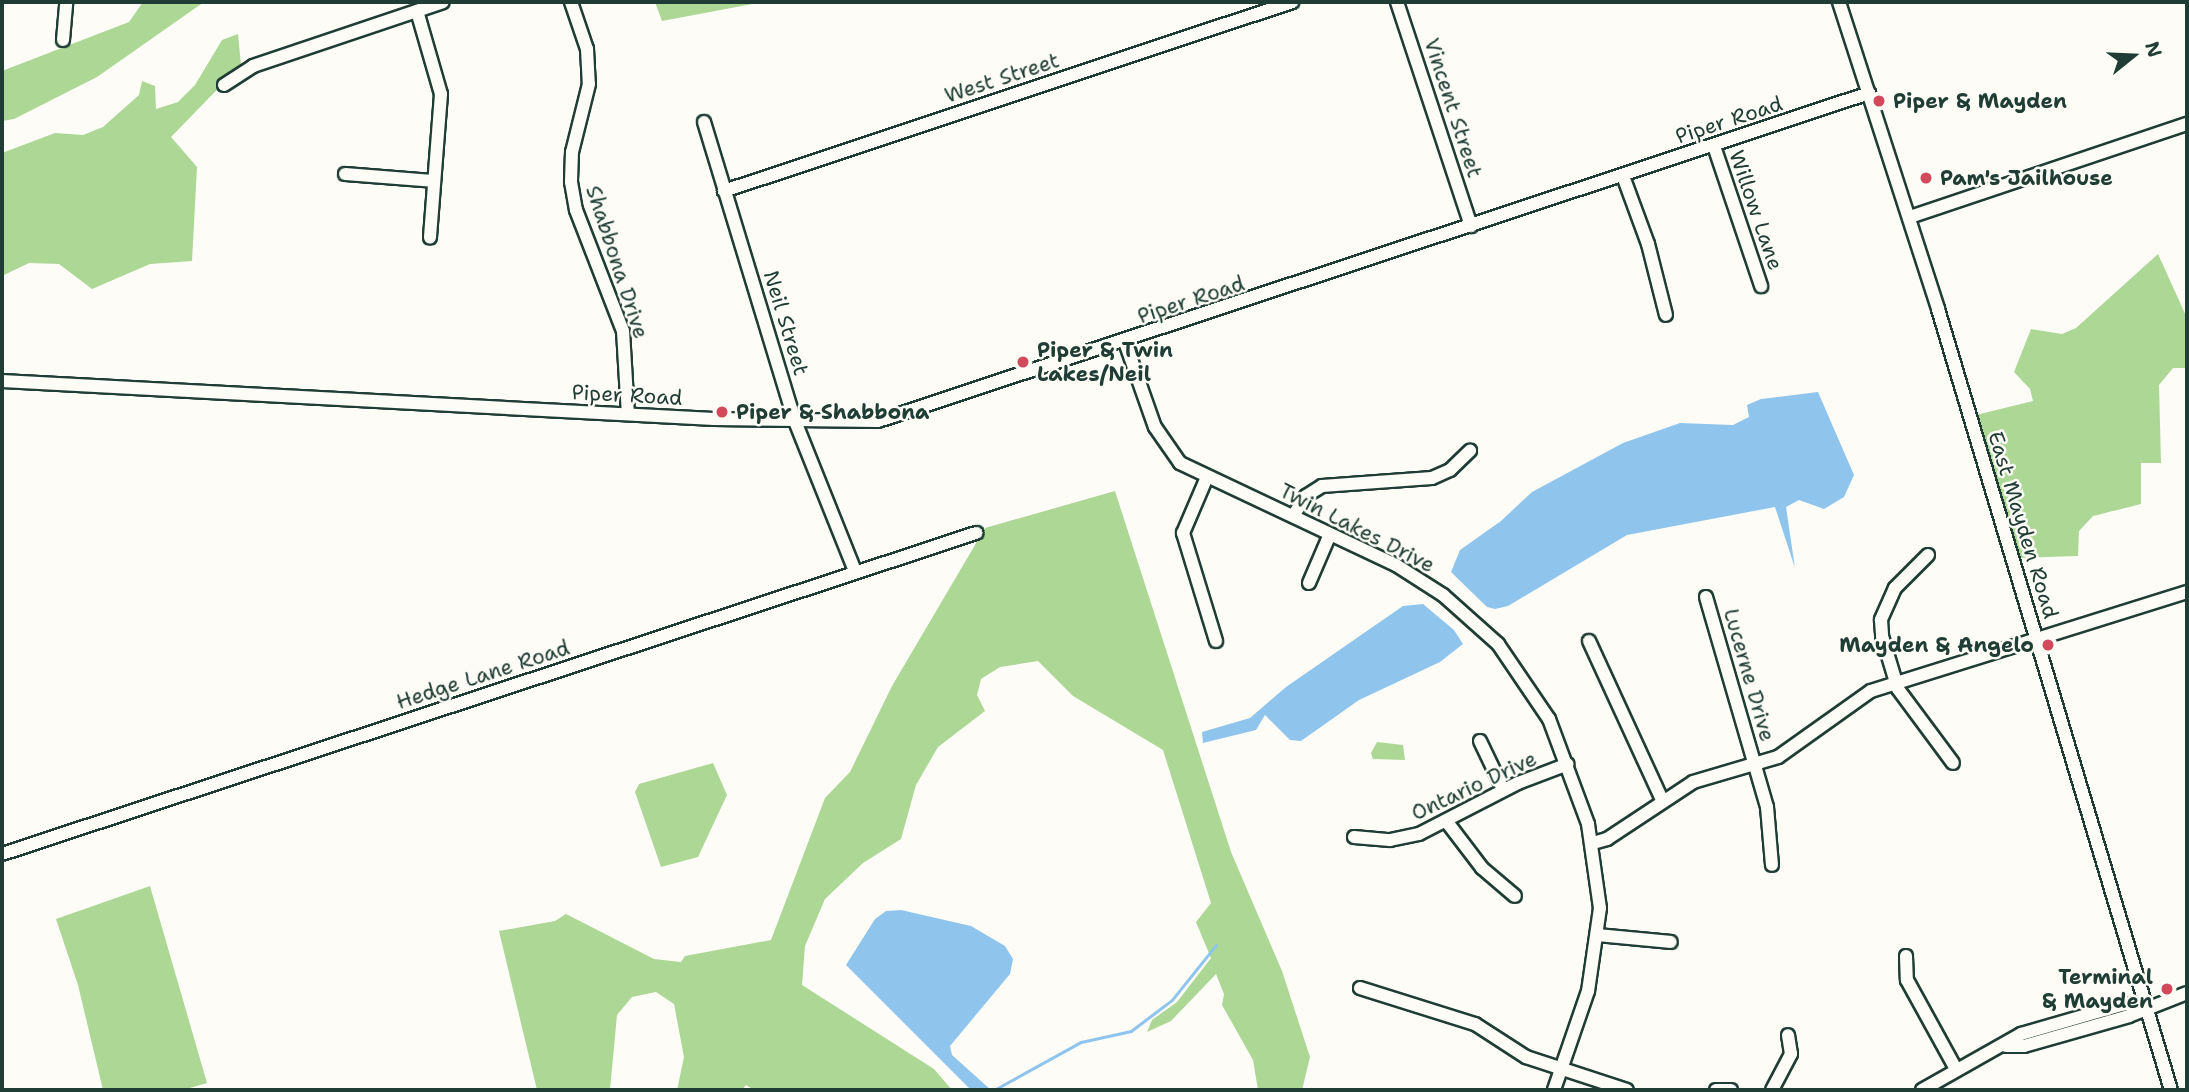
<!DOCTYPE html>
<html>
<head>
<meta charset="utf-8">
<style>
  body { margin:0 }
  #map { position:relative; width:2189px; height:1092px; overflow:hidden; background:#fdfcf7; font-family:"Shantell Sans",sans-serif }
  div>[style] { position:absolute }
  .green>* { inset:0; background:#acd795 }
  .water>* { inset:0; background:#8fc5ed }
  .stream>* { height:2.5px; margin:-1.25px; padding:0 1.25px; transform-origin:1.25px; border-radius:1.25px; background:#8fc5ed }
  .roads { filter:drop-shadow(2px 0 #1f3d34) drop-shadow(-2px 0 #1f3d34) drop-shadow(0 2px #1f3d34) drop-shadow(0 -2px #1f3d34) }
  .minor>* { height:12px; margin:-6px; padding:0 6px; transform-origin:6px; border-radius:6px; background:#fdfcf7 }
  .dots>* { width:19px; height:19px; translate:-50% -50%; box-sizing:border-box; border:4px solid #fdfcf7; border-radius:50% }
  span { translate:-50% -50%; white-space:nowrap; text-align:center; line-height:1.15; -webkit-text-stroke:5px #fdfcf7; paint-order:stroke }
  .street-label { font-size:21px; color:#1f3d34 }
  .poi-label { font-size:21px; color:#1f3d34; font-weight:700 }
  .left { translate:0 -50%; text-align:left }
  .right { translate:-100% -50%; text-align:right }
  .frame { position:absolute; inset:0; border:4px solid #1f3d34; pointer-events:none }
  .north { position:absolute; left:2098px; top:21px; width:70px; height:70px; -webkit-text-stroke:5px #fdfcf7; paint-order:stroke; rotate:72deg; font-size:19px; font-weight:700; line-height:28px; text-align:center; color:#1f3d34 }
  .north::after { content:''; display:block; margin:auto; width:24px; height:32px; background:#1f3d34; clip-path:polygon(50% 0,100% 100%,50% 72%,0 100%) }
</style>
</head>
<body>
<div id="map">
  <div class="green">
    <div style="clip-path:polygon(143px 2px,204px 2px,97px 77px,14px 119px,2px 121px,2px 71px,129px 22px)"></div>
    <div style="clip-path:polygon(655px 2px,763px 2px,662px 21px)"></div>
    <div style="clip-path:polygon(238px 34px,241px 65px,171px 137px,197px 167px,192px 261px,150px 264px,92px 289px,59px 264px,29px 263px,2px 276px,2px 153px,55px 133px,83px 135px,103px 127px,139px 95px,142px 81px,155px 86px,156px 109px,178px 102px,195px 85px,222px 40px)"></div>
    <div style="clip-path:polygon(2158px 254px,2187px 318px,2187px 368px,2173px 368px,2159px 385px,2161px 463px,2141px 463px,2141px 504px,2093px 516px,2079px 531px,2078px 556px,2017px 558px,1976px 415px,2033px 401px,2030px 389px,2014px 372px,2031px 329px,2062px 334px,2076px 328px)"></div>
    <div style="clip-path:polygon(1115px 491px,1231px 852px,1282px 971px,1310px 1057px,1302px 1090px,1258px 1090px,1253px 1060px,1222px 1005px,1224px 994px,1216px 974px,1171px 1021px,1147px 1032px,1152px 1020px,1177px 1002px,1211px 958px,1196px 922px,1211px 903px,1163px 750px,1073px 696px,1038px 661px,1000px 667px,981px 679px,977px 695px,985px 711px,938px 747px,916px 785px,901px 839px,863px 863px,825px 899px,805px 946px,802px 985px,934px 1069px,952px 1090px,754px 1090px,746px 1085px,742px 1090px,677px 1090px,684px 1057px,674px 1004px,656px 992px,632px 997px,617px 1015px,610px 1090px,537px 1090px,499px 931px,555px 921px,566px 914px,654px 959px,681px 962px,685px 956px,771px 940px,825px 798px,850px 772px,892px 686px,985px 528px)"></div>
    <div style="clip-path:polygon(1377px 742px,1403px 745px,1405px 760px,1373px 759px,1371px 753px)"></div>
    <div style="clip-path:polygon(713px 763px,727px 795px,698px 857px,661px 867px,635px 792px,639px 784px)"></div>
    <div style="clip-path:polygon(150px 886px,207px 1083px,183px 1090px,103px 1090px,78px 985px,56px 919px)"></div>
  </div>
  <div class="water">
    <div style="clip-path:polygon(1818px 392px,1854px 475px,1844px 497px,1824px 509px,1799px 500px,1786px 507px,1795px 568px,1775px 507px,1627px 535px,1508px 606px,1495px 609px,1487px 607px,1451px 572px,1460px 550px,1501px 521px,1532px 492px,1623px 443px,1680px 423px,1733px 425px,1749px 417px,1747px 405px,1761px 399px)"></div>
    <div style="clip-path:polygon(1423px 604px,1454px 630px,1463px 644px,1440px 662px,1359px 700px,1301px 741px,1290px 740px,1265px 715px,1256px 730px,1203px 743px,1202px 732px,1250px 718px,1286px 687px,1403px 606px)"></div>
    <div style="clip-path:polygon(901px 910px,971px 926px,1005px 946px,1013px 959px,1010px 974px,950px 1046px,952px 1055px,991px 1090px,971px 1090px,846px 965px,875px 919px,886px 911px)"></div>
  </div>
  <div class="stream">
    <div style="left:994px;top:1090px;width:99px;rotate:-28.9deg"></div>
    <div style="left:1081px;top:1042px;width:51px;rotate:-12.4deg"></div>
    <div style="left:1131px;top:1031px;width:51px;rotate:-37.1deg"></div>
    <div style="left:1172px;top:1000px;width:70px;rotate:-51.3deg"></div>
  </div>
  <div class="roads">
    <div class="minor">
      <div style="left:571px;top:2px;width:50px;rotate:71.2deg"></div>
      <div style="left:587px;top:49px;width:35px;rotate:87deg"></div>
      <div style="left:589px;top:84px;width:70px;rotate:104deg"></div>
      <div style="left:572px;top:152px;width:30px;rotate:92deg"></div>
      <div style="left:571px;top:182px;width:28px;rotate:80deg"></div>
      <div style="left:576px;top:210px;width:130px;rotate:68.8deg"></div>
      <div style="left:623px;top:331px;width:83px;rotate:86.6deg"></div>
      <div style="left:1397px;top:2px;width:236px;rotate:71.7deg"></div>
      <div style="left:1839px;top:2px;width:323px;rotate:72.1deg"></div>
      <div style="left:1938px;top:309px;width:815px;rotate:73.39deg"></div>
      <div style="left:417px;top:11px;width:86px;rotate:73.9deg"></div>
      <div style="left:441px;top:94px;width:144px;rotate:94.4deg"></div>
      <div style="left:63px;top:40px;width:38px;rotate:-85deg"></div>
      <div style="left:224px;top:85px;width:35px;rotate:-33deg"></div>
      <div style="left:253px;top:66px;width:200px;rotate:-18.6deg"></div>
      <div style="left:704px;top:122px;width:313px;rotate:73.1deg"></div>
      <div style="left:795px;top:421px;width:162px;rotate:68.2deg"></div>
      <div style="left:1714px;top:146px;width:148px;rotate:71.4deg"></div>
      <div style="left:345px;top:174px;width:88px;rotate:4.5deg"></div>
      <div style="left:1623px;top:176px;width:72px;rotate:69.8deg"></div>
      <div style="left:1648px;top:244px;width:73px;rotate:75.8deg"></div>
      <div style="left:724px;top:191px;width:599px;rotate:-18.4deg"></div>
      <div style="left:1910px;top:217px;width:292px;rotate:-18.6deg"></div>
      <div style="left:1125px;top:342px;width:90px;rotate:70.6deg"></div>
      <div style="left:1155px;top:427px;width:44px;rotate:55.2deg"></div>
      <div style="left:1180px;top:463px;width:239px;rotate:25.3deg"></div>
      <div style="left:1396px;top:565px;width:56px;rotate:32.6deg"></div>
      <div style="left:1443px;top:595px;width:74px;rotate:41.7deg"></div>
      <div style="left:1498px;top:644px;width:91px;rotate:55.8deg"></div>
      <div style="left:1549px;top:719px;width:112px;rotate:69.6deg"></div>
      <div style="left:1588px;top:824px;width:85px;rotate:81.9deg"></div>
      <div style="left:1600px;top:908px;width:84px;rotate:98.2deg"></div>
      <div style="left:1588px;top:991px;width:105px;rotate:109deg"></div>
      <div style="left:2px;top:381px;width:713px;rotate:3.06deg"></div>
      <div style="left:714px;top:419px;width:164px;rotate:0.7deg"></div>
      <div style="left:878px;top:421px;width:1044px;rotate:-18.31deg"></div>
      <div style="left:1207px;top:477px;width:61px;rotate:113.2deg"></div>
      <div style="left:1183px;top:533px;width:113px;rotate:73deg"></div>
      <div style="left:1293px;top:516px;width:24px;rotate:-57deg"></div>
      <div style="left:1306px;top:496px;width:19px;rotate:-32deg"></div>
      <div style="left:1322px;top:486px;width:110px;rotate:-4.2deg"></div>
      <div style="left:1432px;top:478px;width:20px;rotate:-24deg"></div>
      <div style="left:1450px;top:470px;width:28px;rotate:-44deg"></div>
      <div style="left:1928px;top:555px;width:47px;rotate:135deg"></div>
      <div style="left:1895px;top:588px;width:35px;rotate:114deg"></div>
      <div style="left:1881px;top:620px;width:16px;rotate:86deg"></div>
      <div style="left:1882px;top:636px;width:55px;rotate:73.2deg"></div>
      <div style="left:1898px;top:689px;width:92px;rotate:53.4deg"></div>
      <div style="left:1309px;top:583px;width:53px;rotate:-66.8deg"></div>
      <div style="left:1706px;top:597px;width:219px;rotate:73.8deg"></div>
      <div style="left:1767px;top:807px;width:58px;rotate:85.1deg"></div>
      <div style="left:1589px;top:641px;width:175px;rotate:65.3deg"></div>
      <div style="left:1480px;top:741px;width:53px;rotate:64.4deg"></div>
      <div style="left:1447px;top:822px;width:58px;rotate:52.7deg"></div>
      <div style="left:1482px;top:868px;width:43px;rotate:40.3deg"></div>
      <div style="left:1354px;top:837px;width:36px;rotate:5deg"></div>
      <div style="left:1390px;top:840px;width:30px;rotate:-12deg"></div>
      <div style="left:1419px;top:834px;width:111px;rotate:-27.3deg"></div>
      <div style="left:1518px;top:783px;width:53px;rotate:-20.8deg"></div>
      <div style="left:1593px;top:843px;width:15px;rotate:-16deg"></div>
      <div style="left:1607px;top:839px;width:103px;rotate:-33.5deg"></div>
      <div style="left:1693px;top:782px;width:89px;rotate:-16.4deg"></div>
      <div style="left:1778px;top:757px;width:114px;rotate:-35.4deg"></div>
      <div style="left:1871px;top:691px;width:331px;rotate:-17.4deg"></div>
      <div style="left:2px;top:854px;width:1026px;rotate:-18.24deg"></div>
      <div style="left:1598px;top:935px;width:73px;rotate:5.5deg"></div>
      <div style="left:1906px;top:956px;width:24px;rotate:88deg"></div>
      <div style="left:1907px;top:980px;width:102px;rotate:61.2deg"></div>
      <div style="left:1360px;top:988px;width:121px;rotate:17.4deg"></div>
      <div style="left:1475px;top:1024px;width:61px;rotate:32.9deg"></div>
      <div style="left:1526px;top:1057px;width:106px;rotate:18.1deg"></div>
      <div style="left:2006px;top:1046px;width:18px"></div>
      <div style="left:2024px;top:1046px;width:109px;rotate:-15.9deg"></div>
      <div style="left:2129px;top:1016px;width:62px;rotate:-21.6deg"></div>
      <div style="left:1716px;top:1090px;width:15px"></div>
      <div style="left:1772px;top:1090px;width:41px;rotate:-62.2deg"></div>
      <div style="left:1791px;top:1054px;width:19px;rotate:-99deg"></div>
      <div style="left:1922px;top:1090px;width:114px;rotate:-29.5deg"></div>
      <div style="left:2021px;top:1034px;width:108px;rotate:-16.1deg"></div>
      <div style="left:2125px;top:1004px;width:21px;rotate:5deg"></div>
    </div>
  </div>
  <div class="dots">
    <div style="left:1879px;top:101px;background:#d1495b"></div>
    <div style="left:1926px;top:178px;background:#d1495b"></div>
    <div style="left:1023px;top:362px;background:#d1495b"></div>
    <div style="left:722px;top:412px;background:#d1495b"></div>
    <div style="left:2048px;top:645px;background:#d1495b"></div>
    <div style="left:2167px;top:989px;background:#d1495b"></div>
  </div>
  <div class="street-label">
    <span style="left:1002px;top:78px;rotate:-18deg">West Street</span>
    <span style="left:1453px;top:108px;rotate:72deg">Vincent Street</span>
    <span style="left:1729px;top:120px;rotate:-18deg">Piper Road</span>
    <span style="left:1756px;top:210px;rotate:71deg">Willow Lane</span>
    <span style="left:617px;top:262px;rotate:72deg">Shabbona Drive</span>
    <span style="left:1191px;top:300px;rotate:-18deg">Piper Road</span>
    <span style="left:786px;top:323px;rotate:73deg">Neil Street</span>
    <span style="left:627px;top:395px;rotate:3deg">Piper Road</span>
    <span style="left:2023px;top:525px;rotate:73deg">East Mayden Road</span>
    <span style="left:1357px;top:528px;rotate:27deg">Twin Lakes Drive</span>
    <span style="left:483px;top:675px;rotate:-18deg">Hedge Lane Road</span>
    <span style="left:1749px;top:675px;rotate:74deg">Lucerne Drive</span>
    <span style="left:1474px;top:786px;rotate:-25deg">Ontario Drive</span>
  </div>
  <div class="poi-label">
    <span class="left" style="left:1893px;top:101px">Piper &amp; Mayden</span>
    <span class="left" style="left:1940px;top:178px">Pam's Jailhouse</span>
    <span class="left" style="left:1037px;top:362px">Piper &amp; Twin<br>Lakes/Neil</span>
    <span class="left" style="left:736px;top:412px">Piper &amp; Shabbona</span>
    <span class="right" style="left:2034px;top:645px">Mayden &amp; Angelo</span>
    <span class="right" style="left:2153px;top:989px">Terminal<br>&amp; Mayden</span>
  </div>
  <div class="frame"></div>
  <div class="north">N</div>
</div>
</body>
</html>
